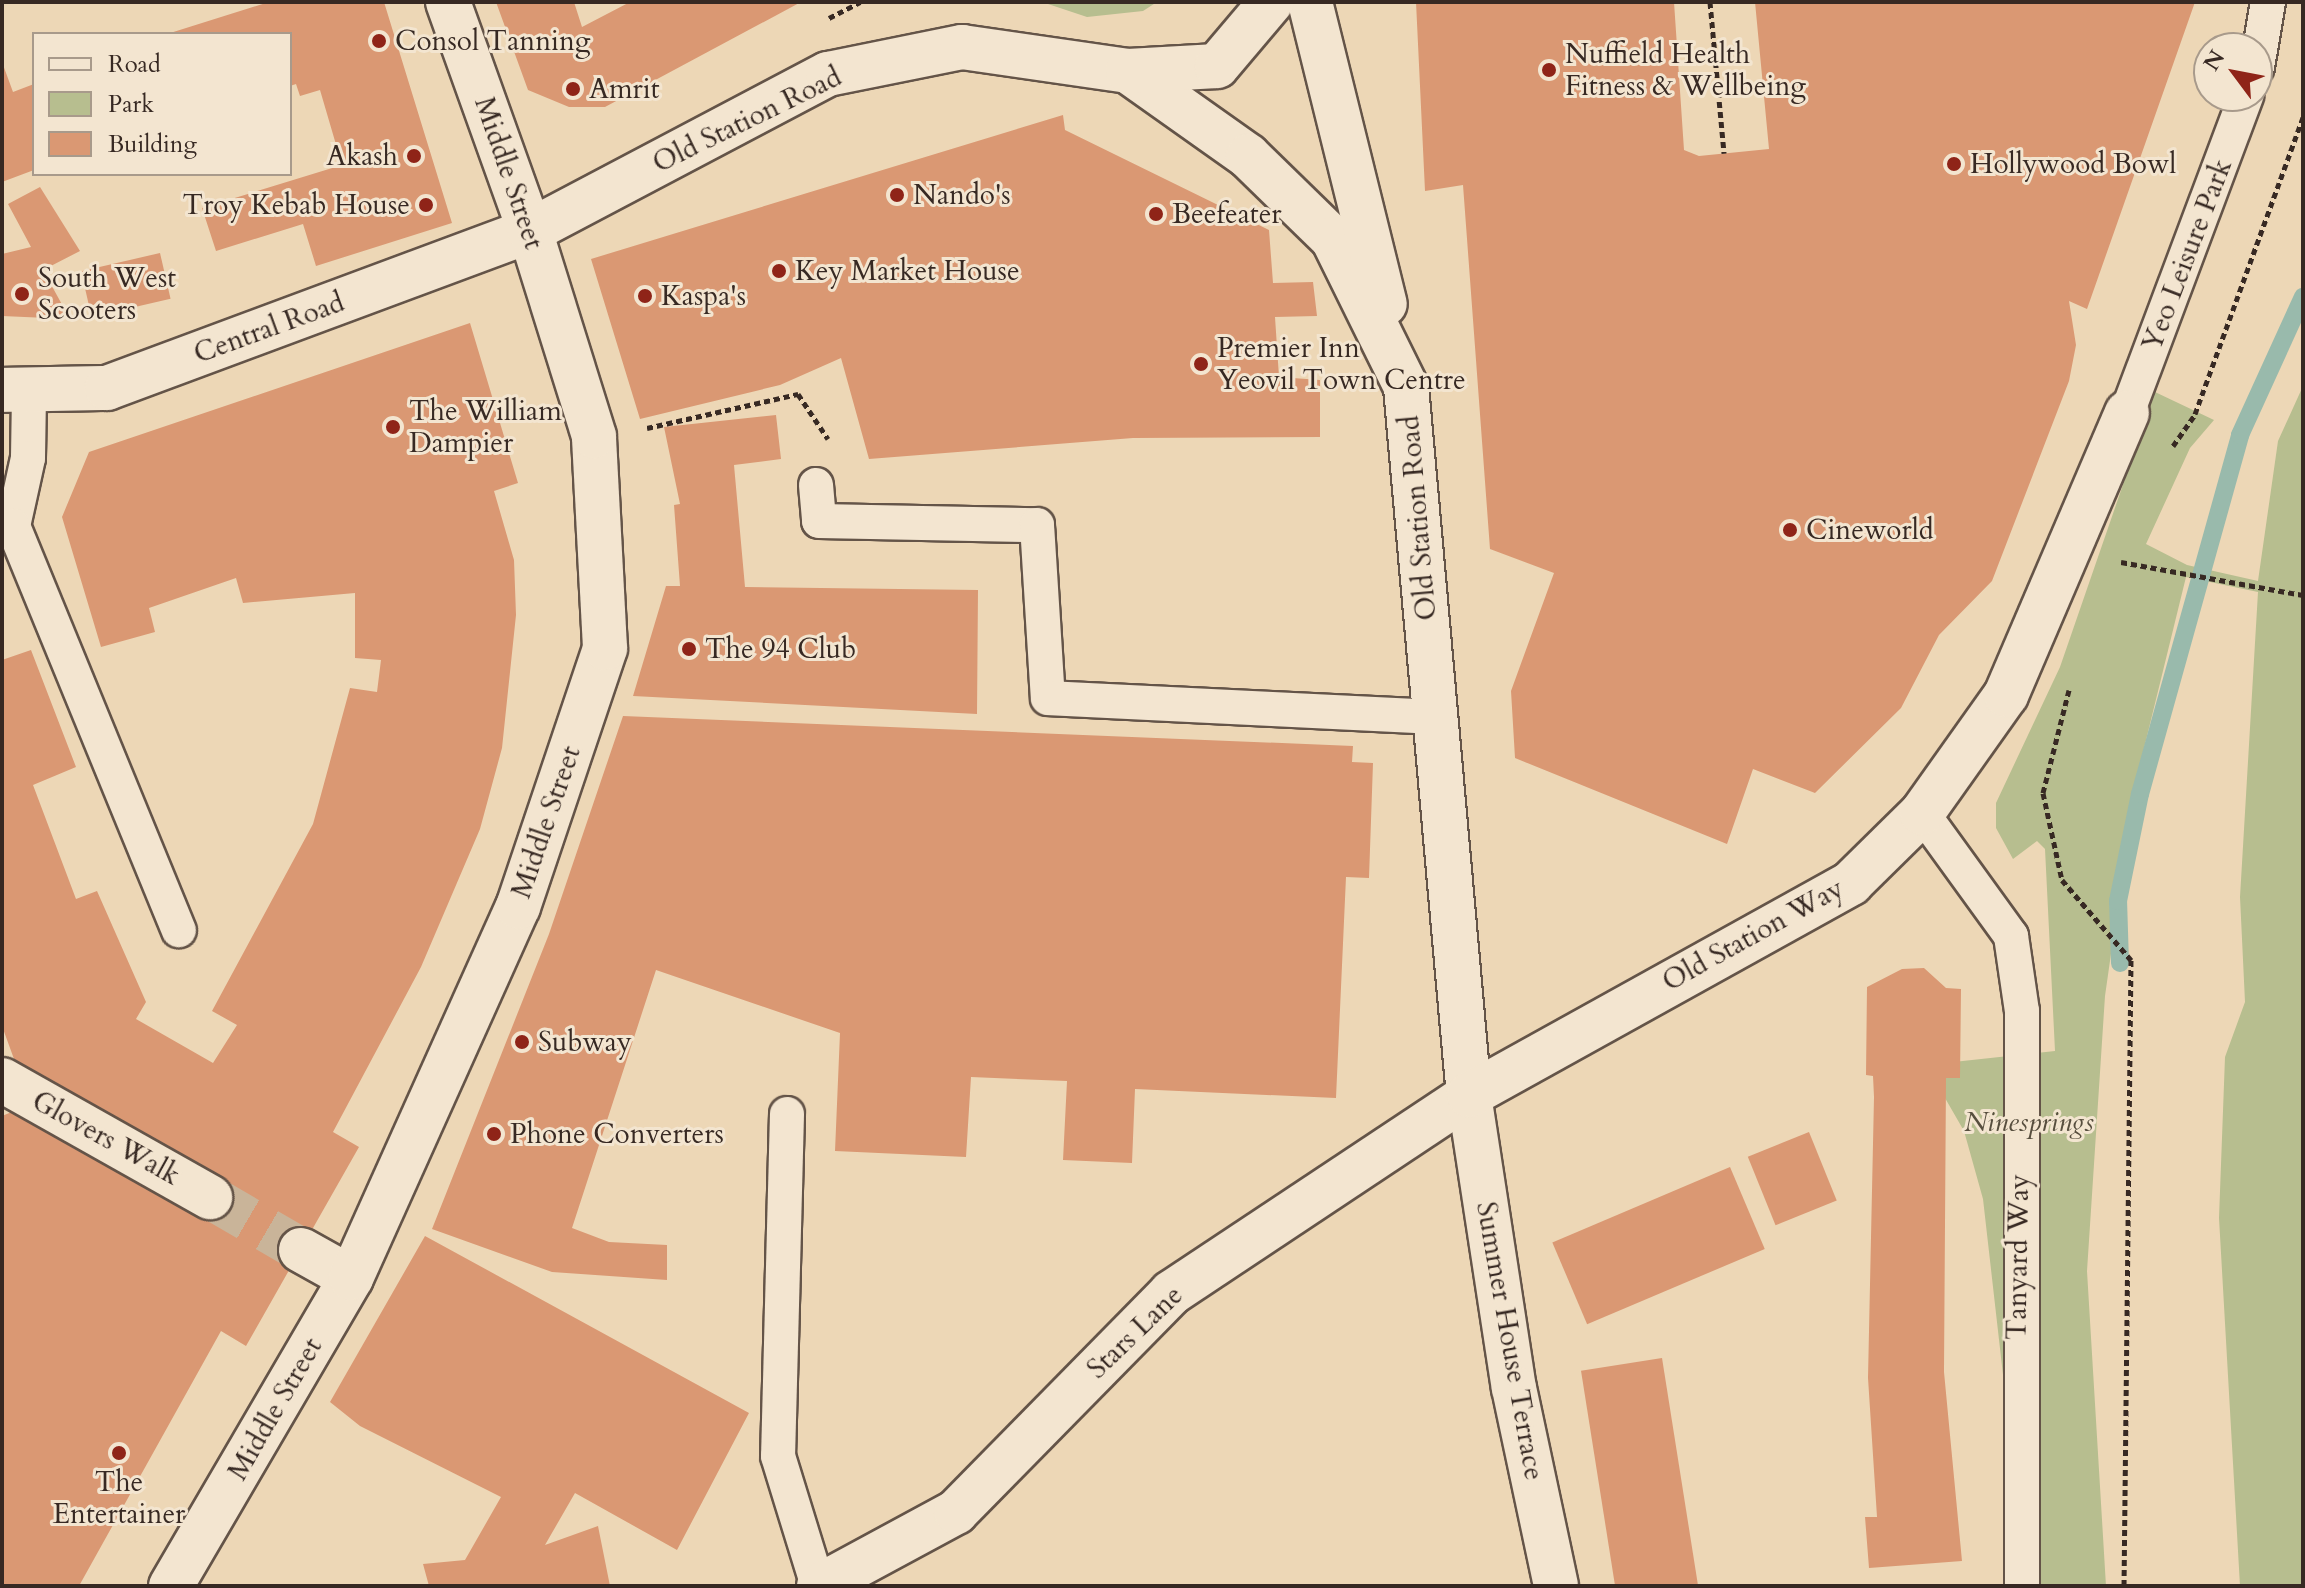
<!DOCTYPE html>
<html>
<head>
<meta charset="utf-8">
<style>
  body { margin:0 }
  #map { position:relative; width:2305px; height:1588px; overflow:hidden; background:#edd7b6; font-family:Cardo,serif }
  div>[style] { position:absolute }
  .green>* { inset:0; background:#b7be8f }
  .stream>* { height:18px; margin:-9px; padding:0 9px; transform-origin:9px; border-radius:9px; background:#99baac }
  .building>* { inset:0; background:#da9873; transform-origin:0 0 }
  .pedestrian-tunnel>* { height:44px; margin-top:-22px; transform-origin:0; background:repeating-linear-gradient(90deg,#c9b499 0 44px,transparent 0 66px) }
  .path>* { height:5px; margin-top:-2.5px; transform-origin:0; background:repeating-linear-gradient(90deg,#372923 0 6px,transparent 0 10px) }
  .roads { filter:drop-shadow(2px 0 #645448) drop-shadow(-2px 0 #645448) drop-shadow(0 2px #645448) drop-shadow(0 -2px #645448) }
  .service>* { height:34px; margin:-17px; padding:0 17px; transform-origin:17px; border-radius:17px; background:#f3e5d0 }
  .pedestrian>* { height:44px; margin:-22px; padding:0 22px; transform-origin:22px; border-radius:22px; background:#f3e5d0 }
  .minor>* { height:44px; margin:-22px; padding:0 22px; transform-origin:22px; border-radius:22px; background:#f3e5d0 }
  .tertiary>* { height:44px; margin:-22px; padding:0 22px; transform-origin:22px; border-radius:22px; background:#f3e5d0 }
  .dots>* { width:22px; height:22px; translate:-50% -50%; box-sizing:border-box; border:4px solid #f3e5d0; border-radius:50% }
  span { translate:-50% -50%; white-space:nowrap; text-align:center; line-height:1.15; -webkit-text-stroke:6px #f3e5d0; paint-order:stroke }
  .poi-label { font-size:28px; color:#372923 }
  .left { translate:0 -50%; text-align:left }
  .right { translate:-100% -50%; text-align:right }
  .street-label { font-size:28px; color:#372923 }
  .park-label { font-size:28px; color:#574e3e; font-style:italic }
  .frame { position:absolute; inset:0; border:4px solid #372923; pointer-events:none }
  .legend { position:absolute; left:32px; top:32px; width:260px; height:144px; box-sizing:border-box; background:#f3e5d0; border:2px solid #a89a8b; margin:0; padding:10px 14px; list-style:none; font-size:24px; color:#372923 }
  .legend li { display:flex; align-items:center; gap:16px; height:40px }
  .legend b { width:40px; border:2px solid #a89a8b }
  .north { position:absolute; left:2193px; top:32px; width:80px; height:80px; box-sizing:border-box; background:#f3e5d0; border:2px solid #a89a8b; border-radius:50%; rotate:302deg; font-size:22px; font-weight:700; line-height:32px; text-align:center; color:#372923 }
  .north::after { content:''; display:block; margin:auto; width:28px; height:36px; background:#8f2418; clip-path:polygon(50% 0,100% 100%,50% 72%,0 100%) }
</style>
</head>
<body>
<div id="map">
  <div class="green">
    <div style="clip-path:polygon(1042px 2px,1157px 2px,1143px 11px,1087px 17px)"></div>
    <div style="clip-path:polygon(2303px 386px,2303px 1586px,2240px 1586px,2219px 1218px,2225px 1057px,2245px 1002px,2240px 897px,2258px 592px,2186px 577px,2135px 785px,2105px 996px,2087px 1271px,2106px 1586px,2027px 1586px,1983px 1199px,1964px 1131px,1926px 1065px,2055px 1051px,2045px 849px,2037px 841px,2013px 859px,1996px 828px,1996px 803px,2060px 667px,2155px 392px,2214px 420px,2190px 448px,2146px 544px,2187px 565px,2258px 581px,2278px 441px)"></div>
  </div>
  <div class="stream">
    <div style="left:2120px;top:963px;width:62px;rotate:-91.8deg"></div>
    <div style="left:2118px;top:901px;width:109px;rotate:-78.4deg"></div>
    <div style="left:2140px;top:794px;width:373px;rotate:-74.4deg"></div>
    <div style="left:2240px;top:435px;width:152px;rotate:-65.5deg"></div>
  </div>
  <div class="building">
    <div style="clip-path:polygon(269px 2px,384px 2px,452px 223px,316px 266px,303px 224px,216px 251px,202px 208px,342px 165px,320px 90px,300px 96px,296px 84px,290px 86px,290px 34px,167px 34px)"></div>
    <div style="clip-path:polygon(496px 2px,574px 2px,582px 27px,630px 2px,801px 2px,605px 107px,569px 107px,528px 90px)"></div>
    <div style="clip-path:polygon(1416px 2px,1674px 2px,1684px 150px,1699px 156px,1769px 149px,1755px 2px,2195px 2px,2087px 309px,2069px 301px,2076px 345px,2069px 381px,1992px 581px,1939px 635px,1901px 708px,1815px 793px,1753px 769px,1727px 844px,1515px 758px,1511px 691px,1554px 573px,1490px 549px,1463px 185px,1425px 191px)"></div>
    <div style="clip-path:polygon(2px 62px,13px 92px,34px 84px,34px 170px,2px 182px)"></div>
    <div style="clip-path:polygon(1063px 115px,1065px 130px,1269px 230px,1273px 283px,1313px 282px,1317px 316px,1275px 317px,1279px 377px,1320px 380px,1320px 437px,1133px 438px,869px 459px,841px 358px,780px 385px,640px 419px,591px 259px)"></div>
    <div style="clip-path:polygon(40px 187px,80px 251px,43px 270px,70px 319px,2px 316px,2px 254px,31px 247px,8px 204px)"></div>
    <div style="left:160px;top:253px;width:47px;height:81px;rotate:77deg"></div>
    <div style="clip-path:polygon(470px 323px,518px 483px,494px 491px,514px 560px,516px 615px,502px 748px,480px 829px,421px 967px,333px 1132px,359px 1147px,246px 1346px,221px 1331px,79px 1586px,2px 1586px,2px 1116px,19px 1109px,18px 1070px,2px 1026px,2px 660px,31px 650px,76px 767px,33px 785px,76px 899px,97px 891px,146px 1002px,136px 1019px,213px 1063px,237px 1025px,212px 1011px,313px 824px,350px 688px,377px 692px,381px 660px,355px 658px,355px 593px,243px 603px,236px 578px,149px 608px,155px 632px,101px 647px,62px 517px,89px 452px)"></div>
    <div style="clip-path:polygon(776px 415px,781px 459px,734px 465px,745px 587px,978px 590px,977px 714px,633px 696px,666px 586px,680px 586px,674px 505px,680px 504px,664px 427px)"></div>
    <div style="clip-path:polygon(623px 716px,1353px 746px,1352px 762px,1373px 763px,1369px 878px,1346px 877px,1336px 1098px,1135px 1089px,1132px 1163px,1063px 1160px,1067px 1081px,971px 1077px,966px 1157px,835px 1151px,840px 1033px,656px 970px,572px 1228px,609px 1242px,667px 1245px,667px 1280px,552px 1272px,432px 1229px,549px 934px)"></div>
    <div style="clip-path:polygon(1924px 968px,1946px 988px,1961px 989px,1960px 1078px,1946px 1078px,1944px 1372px,1962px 1561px,1869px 1568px,1865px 1517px,1877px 1517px,1868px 1378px,1874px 1097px,1873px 1076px,1866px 1075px,1867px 987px,1902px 969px)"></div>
    <div style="left:1809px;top:1132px;width:74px;height:66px;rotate:68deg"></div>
    <div style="left:1730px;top:1167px;width:89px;height:193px;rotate:67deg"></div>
    <div style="clip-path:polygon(425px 1236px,749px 1413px,677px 1550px,575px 1493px,545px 1545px,598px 1526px,610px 1586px,429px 1586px,423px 1564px,465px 1560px,501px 1497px,360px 1426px,330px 1402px)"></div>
    <div style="left:1662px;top:1358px;width:231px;height:82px;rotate:81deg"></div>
  </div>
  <div class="pedestrian-tunnel">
    <div style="left:210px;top:1197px;width:105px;rotate:30.2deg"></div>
  </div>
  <div class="path">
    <div style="left:1710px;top:2px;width:152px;rotate:84.7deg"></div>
    <div style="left:829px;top:18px;width:35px;rotate:-27deg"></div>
    <div style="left:647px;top:428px;width:155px;rotate:-12.7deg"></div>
    <div style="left:798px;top:394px;width:54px;rotate:56.3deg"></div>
    <div style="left:2173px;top:446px;width:39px;rotate:-55deg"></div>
    <div style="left:2195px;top:414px;width:316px;rotate:-70deg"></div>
    <div style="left:2121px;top:562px;width:185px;rotate:10.3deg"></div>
    <div style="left:2069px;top:690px;width:106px;rotate:104.2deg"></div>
    <div style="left:2043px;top:793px;width:89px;rotate:77.7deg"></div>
    <div style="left:2062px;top:880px;width:106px;rotate:49.2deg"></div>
    <div style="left:2131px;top:960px;width:626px;rotate:90.64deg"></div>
  </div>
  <div class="roads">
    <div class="service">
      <div style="left:2257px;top:67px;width:66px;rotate:-80.4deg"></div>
      <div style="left:29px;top:394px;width:64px;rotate:90.9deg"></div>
      <div style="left:28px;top:458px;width:70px;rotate:102.4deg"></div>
      <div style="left:13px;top:526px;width:437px;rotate:67.7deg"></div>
      <div style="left:2127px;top:413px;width:339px;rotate:-69.4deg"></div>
      <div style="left:816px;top:485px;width:36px;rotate:85deg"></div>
      <div style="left:819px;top:521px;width:218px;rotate:1.1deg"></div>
      <div style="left:1037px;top:525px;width:173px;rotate:86.4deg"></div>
      <div style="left:1048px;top:698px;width:387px;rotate:2.8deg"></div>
      <div style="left:1922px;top:813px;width:152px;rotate:54.1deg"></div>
      <div style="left:2011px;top:936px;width:76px;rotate:81.7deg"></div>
      <div style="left:2022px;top:1011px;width:575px;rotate:90deg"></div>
      <div style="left:787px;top:1114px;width:342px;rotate:91.5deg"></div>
      <div style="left:778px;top:1456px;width:136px;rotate:72.9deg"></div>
    </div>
    <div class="pedestrian">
      <div style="left:2px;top:1080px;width:239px;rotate:29.4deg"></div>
      <div style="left:301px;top:1250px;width:57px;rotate:29.2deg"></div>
      <div style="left:171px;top:1586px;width:357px;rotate:-59.7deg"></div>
      <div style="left:351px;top:1278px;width:407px;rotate:-65.8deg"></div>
      <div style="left:518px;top:907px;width:273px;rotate:-71.4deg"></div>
      <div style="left:605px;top:648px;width:212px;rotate:-93deg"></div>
      <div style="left:594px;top:436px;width:215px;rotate:-107.3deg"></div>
    </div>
    <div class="minor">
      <div style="left:2px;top:390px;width:105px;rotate:-1.1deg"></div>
      <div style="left:107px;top:388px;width:451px;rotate:-20.4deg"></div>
      <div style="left:819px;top:1586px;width:156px;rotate:-28.4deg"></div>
      <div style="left:956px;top:1512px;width:307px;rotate:-45.5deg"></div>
      <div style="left:1171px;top:1293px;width:358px;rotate:-33.6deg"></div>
    </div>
    <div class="tertiary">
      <div style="left:448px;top:2px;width:243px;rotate:70.3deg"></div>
      <div style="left:530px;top:231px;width:337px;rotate:-27.8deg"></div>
      <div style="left:828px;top:74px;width:137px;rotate:-11.4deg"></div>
      <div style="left:962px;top:47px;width:168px;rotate:8.2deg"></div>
      <div style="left:1128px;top:71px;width:147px;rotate:35.3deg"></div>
      <div style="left:1248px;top:156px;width:119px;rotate:44.3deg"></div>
      <div style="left:1333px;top:239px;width:165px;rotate:63.7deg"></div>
      <div style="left:1406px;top:387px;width:711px;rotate:84.92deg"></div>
      <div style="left:1469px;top:1095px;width:296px;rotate:81.3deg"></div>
      <div style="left:1514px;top:1388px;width:202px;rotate:78deg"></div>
      <div style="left:1310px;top:2px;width:311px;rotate:76.1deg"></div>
      <div style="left:1128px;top:71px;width:89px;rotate:-3.2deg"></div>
      <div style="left:1217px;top:66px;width:84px;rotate:-49.8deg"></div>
      <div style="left:1469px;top:1095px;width:437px;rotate:-29deg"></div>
      <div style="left:1851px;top:883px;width:100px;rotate:-44.6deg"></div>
      <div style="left:1922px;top:813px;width:145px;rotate:-54.6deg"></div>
      <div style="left:2006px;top:695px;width:307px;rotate:-66.8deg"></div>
    </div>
  </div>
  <div class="dots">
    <div style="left:379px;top:41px;background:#8f2418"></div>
    <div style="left:1549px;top:70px;background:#8f2418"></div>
    <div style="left:573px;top:89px;background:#8f2418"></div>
    <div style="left:414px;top:156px;background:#8f2418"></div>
    <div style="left:1954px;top:164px;background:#8f2418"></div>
    <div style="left:897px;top:195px;background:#8f2418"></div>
    <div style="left:426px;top:205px;background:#8f2418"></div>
    <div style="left:1156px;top:214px;background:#8f2418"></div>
    <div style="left:779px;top:271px;background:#8f2418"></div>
    <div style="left:22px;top:294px;background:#8f2418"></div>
    <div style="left:645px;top:296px;background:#8f2418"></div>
    <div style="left:1201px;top:364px;background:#8f2418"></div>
    <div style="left:393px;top:427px;background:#8f2418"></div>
    <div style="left:1790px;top:530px;background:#8f2418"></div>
    <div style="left:689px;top:649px;background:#8f2418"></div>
    <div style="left:522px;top:1042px;background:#8f2418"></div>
    <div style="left:494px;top:1134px;background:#8f2418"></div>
    <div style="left:119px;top:1453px;background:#8f2418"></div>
  </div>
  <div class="poi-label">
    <span class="left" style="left:395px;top:41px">Consol Tanning</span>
    <span class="left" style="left:1565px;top:70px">Nuffield Health<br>Fitness &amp; Wellbeing</span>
    <span class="left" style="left:589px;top:89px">Amrit</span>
    <span class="right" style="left:398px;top:156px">Akash</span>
    <span class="left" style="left:1970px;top:164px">Hollywood Bowl</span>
    <span class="left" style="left:913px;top:195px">Nando's</span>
    <span class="right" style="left:410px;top:205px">Troy Kebab House</span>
    <span class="left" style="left:1172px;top:214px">Beefeater</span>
    <span class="left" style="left:795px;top:271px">Key Market House</span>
    <span class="left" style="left:38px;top:294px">South West<br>Scooters</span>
    <span class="left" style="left:661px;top:296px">Kaspa's</span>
    <span class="left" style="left:1217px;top:364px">Premier Inn<br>Yeovil Town Centre</span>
    <span class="left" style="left:409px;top:427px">The William<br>Dampier</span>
    <span class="left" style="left:1806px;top:530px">Cineworld</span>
    <span class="left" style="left:705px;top:649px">The 94 Club</span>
    <span class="left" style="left:538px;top:1042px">Subway</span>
    <span class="left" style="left:510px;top:1134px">Phone Converters</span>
    <span style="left:119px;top:1498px">The<br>Entertainer</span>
  </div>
  <div class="street-label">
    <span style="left:747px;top:120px;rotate:-26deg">Old Station Road</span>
    <span style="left:509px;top:173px;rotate:71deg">Middle Street</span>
    <span style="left:2187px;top:255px;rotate:-69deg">Yeo Leisure Park</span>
    <span style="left:269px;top:328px;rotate:-20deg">Central Road</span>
    <span style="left:1418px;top:518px;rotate:-95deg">Old Station Road</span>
    <span style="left:546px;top:822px;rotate:-71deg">Middle Street</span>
    <span style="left:1753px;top:935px;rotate:-29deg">Old Station Way</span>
    <span style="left:106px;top:1138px;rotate:29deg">Glovers Walk</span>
    <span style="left:2018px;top:1257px;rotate:-89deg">Tanyard Way</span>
    <span style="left:1135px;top:1332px;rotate:-44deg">Stars Lane</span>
    <span style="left:1510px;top:1341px;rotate:80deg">Summer House Terrace</span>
    <span style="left:275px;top:1409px;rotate:-60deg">Middle Street</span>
  </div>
  <div class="park-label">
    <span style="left:2029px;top:1122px">Ninesprings</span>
  </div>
  <div class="frame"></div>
  <ul class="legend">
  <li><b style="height:10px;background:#f3e5d0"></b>Road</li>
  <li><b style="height:22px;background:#b7be8f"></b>Park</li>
  <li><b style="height:22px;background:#da9873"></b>Building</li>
  </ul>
  <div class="north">N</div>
</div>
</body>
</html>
